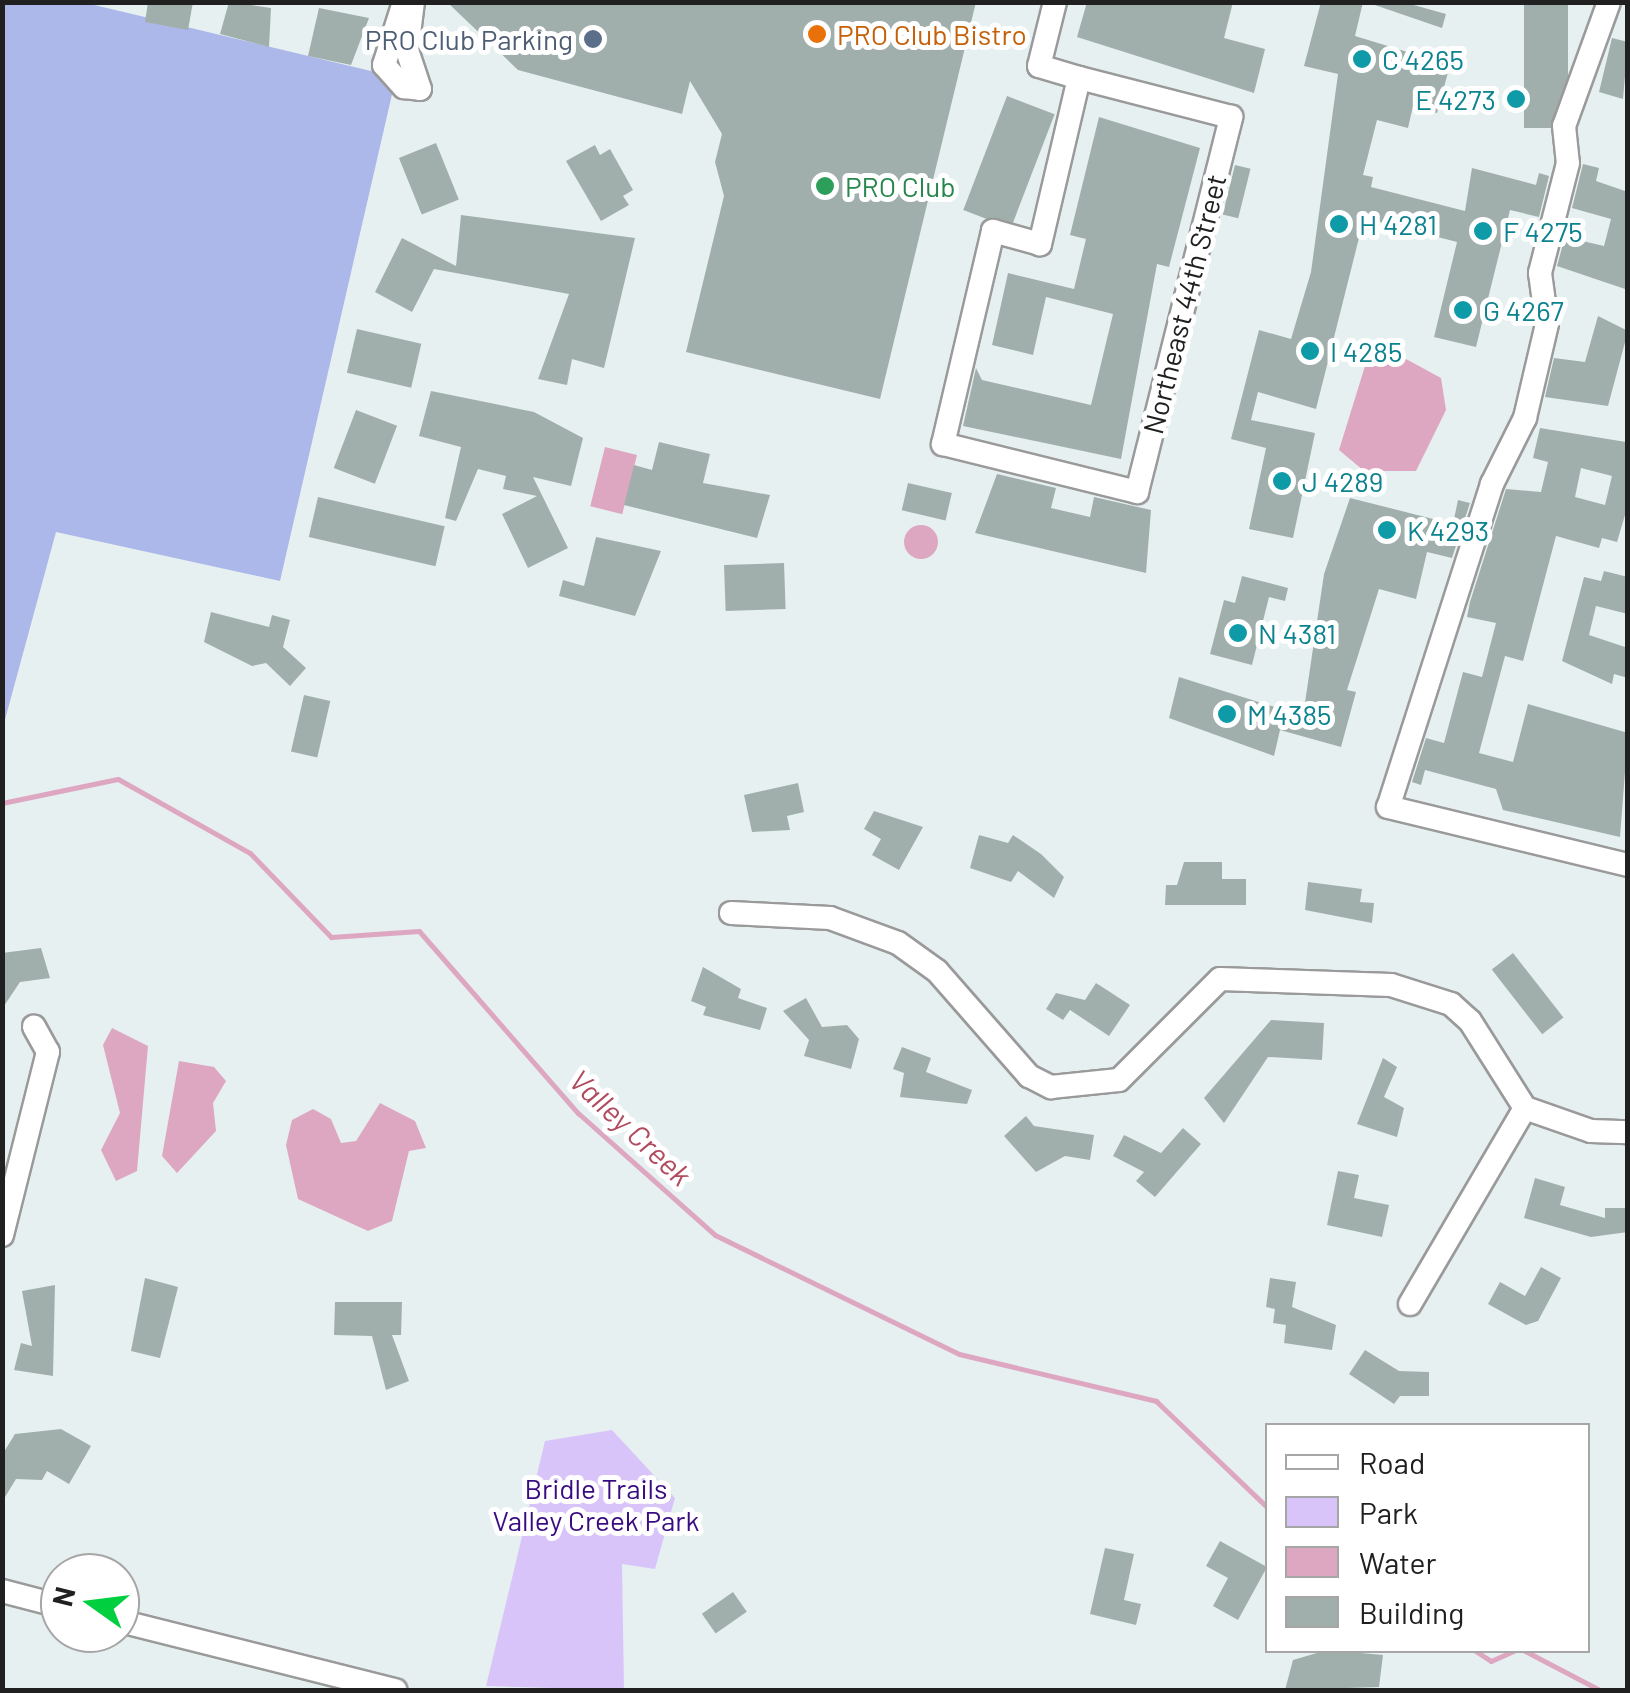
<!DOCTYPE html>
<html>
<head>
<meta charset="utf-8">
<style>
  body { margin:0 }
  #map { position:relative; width:1630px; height:1693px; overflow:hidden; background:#e6f0f0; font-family:Barlow,sans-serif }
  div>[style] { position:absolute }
  .grass>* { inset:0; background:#acb8ea }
  .park>* { inset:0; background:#d9c4fa }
  .water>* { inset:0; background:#dea7c1; transform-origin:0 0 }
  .round { border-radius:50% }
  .stream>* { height:5px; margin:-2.5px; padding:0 2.5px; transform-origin:2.5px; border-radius:2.5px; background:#dea7c1 }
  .building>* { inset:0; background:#a1afac; transform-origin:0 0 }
  .roads { filter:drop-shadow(2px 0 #9a9a9a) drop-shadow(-2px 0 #9a9a9a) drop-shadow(0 2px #9a9a9a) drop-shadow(0 -2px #9a9a9a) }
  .minor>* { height:22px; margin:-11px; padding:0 11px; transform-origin:11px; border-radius:11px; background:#fff }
  .dots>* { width:28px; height:28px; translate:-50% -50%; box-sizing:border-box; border:5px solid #fff; border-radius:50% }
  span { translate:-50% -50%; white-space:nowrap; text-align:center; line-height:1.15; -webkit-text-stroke:10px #fff; paint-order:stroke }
  .food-label { font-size:28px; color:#c56008 }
  .left { translate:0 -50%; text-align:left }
  .service-label { font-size:28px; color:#4e5e75 }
  .right { translate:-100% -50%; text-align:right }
  .culture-label { font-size:28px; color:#0d838f }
  .leisure-label { font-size:28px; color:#27864d }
  .street-label { font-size:28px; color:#202020 }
  .park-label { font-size:28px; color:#390b81 }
  .water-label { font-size:30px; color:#b14b5f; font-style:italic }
  .frame { position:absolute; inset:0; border:5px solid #202020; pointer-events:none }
  .legend { position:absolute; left:1265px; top:1423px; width:325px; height:230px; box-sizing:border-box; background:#fff; border:2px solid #a6a6a6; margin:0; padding:12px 18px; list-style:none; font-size:30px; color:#202020 }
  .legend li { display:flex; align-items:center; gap:20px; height:50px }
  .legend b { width:50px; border:2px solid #a6a6a6 }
  .north { position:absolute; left:40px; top:1553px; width:100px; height:100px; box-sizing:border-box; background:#fff; border:2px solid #a6a6a6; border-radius:50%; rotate:284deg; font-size:28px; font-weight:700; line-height:40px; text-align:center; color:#202020 }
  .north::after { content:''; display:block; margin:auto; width:35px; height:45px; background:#00d03f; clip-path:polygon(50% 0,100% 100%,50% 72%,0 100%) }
</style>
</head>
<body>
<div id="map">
  <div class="grass">
    <div style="clip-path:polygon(3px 3px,86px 3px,396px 77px,280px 581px,56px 532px,3px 727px)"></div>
  </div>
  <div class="park">
    <div style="clip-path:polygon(612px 1430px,675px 1498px,655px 1569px,622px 1564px,624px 1690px,486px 1686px,545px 1441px)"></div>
  </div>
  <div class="water">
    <div style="clip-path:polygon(1406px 359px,1441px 378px,1446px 410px,1416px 471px,1364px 471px,1339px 450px,1365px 366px)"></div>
    <div style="left:605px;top:447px;width:33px;height:61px;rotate:14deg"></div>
    <div class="round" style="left:904px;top:525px;width:34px;height:34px"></div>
    <div style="clip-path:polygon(112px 1028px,148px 1046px,137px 1171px,116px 1181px,101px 1150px,120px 1113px,103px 1045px)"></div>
    <div style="clip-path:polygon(179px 1061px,214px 1067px,226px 1081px,213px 1103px,216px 1131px,177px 1173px,162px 1156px)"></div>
    <div style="clip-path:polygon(380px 1103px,415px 1121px,426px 1148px,409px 1151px,392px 1221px,368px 1231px,298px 1199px,286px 1145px,292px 1120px,313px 1109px,331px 1119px,341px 1143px,356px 1141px)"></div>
  </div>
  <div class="stream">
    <div style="left:2px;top:803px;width:118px;rotate:-11.7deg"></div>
    <div style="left:118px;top:779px;width:151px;rotate:29.3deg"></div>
    <div style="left:250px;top:853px;width:117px;rotate:46deg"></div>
    <div style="left:331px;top:937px;width:88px;rotate:-3.9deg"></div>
    <div style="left:419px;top:931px;width:242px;rotate:48.9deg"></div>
    <div style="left:578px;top:1113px;width:183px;rotate:41.7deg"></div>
    <div style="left:715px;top:1235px;width:271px;rotate:26deg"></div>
    <div style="left:959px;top:1354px;width:203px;rotate:13.4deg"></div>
    <div style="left:1156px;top:1401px;width:155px;rotate:43.7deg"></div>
    <div style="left:1474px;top:1650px;width:20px;rotate:33deg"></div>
    <div style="left:1491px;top:1661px;width:27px;rotate:-24deg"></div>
    <div style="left:1523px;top:1650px;width:87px;rotate:27.5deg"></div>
  </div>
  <div class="building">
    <div style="clip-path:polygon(148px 2px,193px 2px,188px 30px,145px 22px)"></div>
    <div style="clip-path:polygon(229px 2px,271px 8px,269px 47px,220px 34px)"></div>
    <div style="clip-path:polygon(447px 2px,976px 2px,880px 399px,686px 352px,724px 196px,715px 162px,722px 134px,690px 81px,682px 114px,518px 70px)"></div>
    <div style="clip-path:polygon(1087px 2px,1233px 2px,1224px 38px,1265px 49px,1254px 93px,1077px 37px)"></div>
    <div style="clip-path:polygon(1321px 2px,1363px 2px,1355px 36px,1450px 65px,1437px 113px,1413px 106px,1408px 128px,1377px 120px,1363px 175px,1373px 177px,1371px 187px,1465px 211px,1472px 168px,1536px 185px,1539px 173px,1549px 176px,1539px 217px,1510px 210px,1476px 347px,1434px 337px,1457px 242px,1364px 218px,1316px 409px,1258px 392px,1251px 420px,1315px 433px,1293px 538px,1249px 529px,1266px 448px,1231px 439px,1259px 330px,1291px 339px,1311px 272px,1338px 74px,1304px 66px)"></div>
    <div style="clip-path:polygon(1366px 2px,1403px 2px,1446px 14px,1442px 28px)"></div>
    <div style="left:1524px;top:2px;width:44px;height:126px"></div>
    <div style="clip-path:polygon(319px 8px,369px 18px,351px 65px,308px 56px)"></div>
    <div style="clip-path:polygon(1612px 38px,1628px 42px,1623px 99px,1599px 92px)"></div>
    <div style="left:1007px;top:96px;width:51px;height:122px;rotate:21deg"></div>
    <div style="clip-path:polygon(1099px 117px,1200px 148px,1169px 267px,1157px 264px,1121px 459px,963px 426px,976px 368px,982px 380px,1091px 405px,1113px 314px,1046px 297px,1033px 355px,992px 345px,1008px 273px,1074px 289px,1086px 239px,1070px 235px)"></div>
    <div style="left:436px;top:143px;width:61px;height:40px;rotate:68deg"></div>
    <div style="clip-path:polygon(595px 145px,600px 155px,610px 149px,633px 190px,623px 196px,629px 205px,601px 221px,566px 161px)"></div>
    <div style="clip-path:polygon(1583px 164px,1599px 168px,1596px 181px,1628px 192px,1628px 290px,1557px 266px,1565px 237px,1604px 246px,1611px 219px,1572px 208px)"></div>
    <div style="left:1235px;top:165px;width:16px;height:51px;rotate:14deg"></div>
    <div style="clip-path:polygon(461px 215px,635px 238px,604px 368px,572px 359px,567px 385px,538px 379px,569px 294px,434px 269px,412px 312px,375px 292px,402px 238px,456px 266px)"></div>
    <div style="clip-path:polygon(1598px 316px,1628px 331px,1608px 406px,1545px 397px,1554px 358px,1585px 362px)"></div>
    <div style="left:357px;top:329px;width:66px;height:45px;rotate:13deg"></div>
    <div style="clip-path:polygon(431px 391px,534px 412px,583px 438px,571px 486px,533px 477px,568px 548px,528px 568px,502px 514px,537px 496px,503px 489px,506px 476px,478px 469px,456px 521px,445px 518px,461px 447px,419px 436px)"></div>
    <div style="left:356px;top:410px;width:44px;height:62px;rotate:21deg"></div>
    <div style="clip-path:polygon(evenodd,1540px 428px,1626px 442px,1628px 505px,1617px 542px,1602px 538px,1599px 548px,1556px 536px,1523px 661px,1505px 656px,1479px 753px,1513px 762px,1528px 704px,1628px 733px,1620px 837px,1503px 810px,1496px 789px,1425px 770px,1421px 785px,1412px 782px,1426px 738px,1444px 743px,1463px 672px,1482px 677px,1496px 623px,1467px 617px,1470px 602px,1506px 489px,1541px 492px,1548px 462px,1533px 458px,1540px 428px,1581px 468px,1612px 476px,1605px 505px,1575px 497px,1581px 468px)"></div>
    <div style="clip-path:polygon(659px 442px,710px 454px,703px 483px,770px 495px,757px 538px,624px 505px,634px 465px,652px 470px)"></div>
    <div style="clip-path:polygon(997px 474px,1056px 488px,1051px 508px,1090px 517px,1094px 497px,1151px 510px,1146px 573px,975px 533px)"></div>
    <div style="left:908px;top:483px;width:45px;height:28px;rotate:13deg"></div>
    <div style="left:318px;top:497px;width:130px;height:41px;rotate:13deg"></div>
    <div style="clip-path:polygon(1350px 498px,1453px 524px,1458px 500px,1470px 503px,1452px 558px,1427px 552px,1416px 599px,1379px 589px,1347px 690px,1356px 692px,1341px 747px,1280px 730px,1274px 756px,1169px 718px,1179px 677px,1303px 716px,1324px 574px)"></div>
    <div style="clip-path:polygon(596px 537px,661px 551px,635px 616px,559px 596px,563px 580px,584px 586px)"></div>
    <div style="left:784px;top:563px;width:46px;height:60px;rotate:88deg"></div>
    <div style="clip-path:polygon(1604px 571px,1628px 577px,1628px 614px,1596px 606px,1589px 635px,1628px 648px,1628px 678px,1614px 674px,1612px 684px,1562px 661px,1584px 577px,1601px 581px)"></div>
    <div style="clip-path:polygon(1242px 576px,1288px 588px,1285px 601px,1269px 597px,1252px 665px,1210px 654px,1224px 600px,1235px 603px)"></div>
    <div style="clip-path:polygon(211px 612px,269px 627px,272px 615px,290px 620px,283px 647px,306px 668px,290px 686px,266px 663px,252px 666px,204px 642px)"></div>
    <div style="left:304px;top:695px;width:27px;height:58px;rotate:13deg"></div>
    <div style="clip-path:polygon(798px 783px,804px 812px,787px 816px,790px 830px,752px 832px,744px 795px)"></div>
    <div style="clip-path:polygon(874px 811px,923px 827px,899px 870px,872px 855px,881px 839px,864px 829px)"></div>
    <div style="clip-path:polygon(979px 835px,1008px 843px,1013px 835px,1041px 854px,1064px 877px,1054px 898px,1018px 871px,1011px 882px,970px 868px)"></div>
    <div style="clip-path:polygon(1184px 862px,1222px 862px,1222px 879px,1246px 879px,1246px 905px,1165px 905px,1166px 885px,1177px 885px)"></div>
    <div style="clip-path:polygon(1308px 882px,1362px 889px,1360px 902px,1374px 903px,1372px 923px,1305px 910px)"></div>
    <div style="clip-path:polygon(41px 948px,50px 978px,20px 982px,2px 1009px,2px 953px)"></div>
    <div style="left:1513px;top:953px;width:82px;height:27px;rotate:52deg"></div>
    <div style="clip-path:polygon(703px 967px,741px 989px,738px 998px,767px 1008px,760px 1030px,703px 1015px,706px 1007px,691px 1001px)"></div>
    <div style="clip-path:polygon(1096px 983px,1130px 1005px,1109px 1036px,1070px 1010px,1063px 1020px,1046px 1009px,1056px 993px,1085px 1000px)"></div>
    <div style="clip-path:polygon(806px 998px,822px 1027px,847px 1025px,859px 1039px,851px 1069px,804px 1056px,809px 1040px,783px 1011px)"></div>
    <div style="clip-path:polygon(1271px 1020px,1324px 1023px,1322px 1060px,1268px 1057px,1224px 1123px,1204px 1098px)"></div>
    <div style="clip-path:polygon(902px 1047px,931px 1058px,926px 1072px,972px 1090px,967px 1104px,900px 1097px,904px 1073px,893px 1069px)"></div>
    <div style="clip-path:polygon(1383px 1058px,1397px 1067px,1384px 1097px,1404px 1108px,1397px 1137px,1357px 1124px)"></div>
    <div style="clip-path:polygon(1026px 1116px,1034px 1126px,1094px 1135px,1090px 1160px,1065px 1156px,1036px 1172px,1004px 1136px)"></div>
    <div style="clip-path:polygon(1183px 1128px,1201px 1144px,1155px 1197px,1136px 1181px,1144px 1172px,1113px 1156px,1124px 1135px,1161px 1153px)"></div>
    <div style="clip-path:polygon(1338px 1171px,1359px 1175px,1354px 1198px,1389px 1205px,1382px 1237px,1327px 1225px)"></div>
    <div style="clip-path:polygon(1535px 1178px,1565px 1187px,1560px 1205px,1605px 1218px,1605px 1208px,1628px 1208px,1628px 1232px,1591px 1237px,1524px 1218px)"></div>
    <div style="clip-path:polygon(1541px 1267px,1561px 1278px,1538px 1321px,1526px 1325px,1488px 1304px,1500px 1282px,1525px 1296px)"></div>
    <div style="clip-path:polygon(145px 1278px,178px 1287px,160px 1358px,131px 1351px)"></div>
    <div style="clip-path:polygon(1270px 1278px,1296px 1282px,1292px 1307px,1336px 1325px,1332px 1350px,1284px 1343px,1286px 1325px,1273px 1323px,1275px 1309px,1266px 1307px)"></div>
    <div style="clip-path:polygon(55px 1285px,53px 1376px,14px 1370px,21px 1343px,32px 1346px,22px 1291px)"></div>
    <div style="clip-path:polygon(335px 1302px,402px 1302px,401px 1335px,392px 1335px,409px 1381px,386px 1390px,372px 1336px,334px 1335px)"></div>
    <div style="clip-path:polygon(1365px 1350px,1399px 1371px,1429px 1372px,1429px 1396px,1400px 1396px,1394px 1404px,1349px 1374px)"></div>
    <div style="clip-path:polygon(61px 1429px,91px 1446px,69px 1484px,47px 1471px,42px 1480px,16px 1479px,2px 1502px,2px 1455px,15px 1434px)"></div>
    <div style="clip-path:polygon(1220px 1541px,1267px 1567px,1238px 1620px,1213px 1606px,1228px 1578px,1206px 1566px)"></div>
    <div style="clip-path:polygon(1105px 1548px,1134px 1554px,1124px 1600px,1141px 1604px,1136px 1625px,1090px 1614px)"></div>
    <div style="left:733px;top:1592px;width:24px;height:38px;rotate:55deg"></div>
    <div style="clip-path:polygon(1327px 1650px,1383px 1655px,1379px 1687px,1285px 1690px,1293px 1660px)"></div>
  </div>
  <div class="roads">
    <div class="minor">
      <div style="left:404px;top:2px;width:66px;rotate:107.6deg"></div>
      <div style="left:384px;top:65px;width:30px;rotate:48deg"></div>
      <div style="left:404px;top:87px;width:16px;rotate:7deg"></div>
      <div style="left:413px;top:2px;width:48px;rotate:97.1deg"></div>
      <div style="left:407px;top:50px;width:41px;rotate:71.6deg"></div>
      <div style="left:1055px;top:2px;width:66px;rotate:104deg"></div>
      <div style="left:1039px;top:66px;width:42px;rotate:16.7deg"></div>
      <div style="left:1079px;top:78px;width:171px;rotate:103.2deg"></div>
      <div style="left:1040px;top:244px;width:49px;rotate:-164.5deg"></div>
      <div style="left:993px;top:231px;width:219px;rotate:103.2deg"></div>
      <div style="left:943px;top:444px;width:200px;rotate:13.9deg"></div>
      <div style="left:1137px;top:492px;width:387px;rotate:-75.9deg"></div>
      <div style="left:1231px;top:117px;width:157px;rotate:-165.6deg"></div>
      <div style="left:1609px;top:2px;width:132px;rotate:109.9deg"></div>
      <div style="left:1564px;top:126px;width:37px;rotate:84deg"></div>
      <div style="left:1568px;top:163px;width:114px;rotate:104.3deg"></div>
      <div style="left:1540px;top:273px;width:51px;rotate:82.2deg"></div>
      <div style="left:1547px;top:324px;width:97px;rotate:103.2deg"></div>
      <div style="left:1525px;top:418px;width:74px;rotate:116.6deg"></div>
      <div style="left:1492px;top:484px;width:339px;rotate:107.8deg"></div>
      <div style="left:1388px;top:807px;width:247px;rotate:13.6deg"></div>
      <div style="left:731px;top:913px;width:99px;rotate:2.9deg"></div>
      <div style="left:830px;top:918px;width:72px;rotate:20.2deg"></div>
      <div style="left:898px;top:943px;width:48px;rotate:35.7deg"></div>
      <div style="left:937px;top:971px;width:140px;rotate:48.8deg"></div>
      <div style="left:1029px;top:1076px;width:25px;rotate:27deg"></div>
      <div style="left:1051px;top:1087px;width:68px;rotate:-5.9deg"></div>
      <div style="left:1119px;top:1080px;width:143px;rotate:-45deg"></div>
      <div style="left:1220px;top:979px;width:171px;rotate:2deg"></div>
      <div style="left:1391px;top:985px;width:63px;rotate:17.6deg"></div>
      <div style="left:1451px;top:1004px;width:25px;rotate:42deg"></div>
      <div style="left:1470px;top:1021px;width:103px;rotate:57.7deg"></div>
      <div style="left:1525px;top:1108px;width:70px;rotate:19.2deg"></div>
      <div style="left:1591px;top:1131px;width:37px;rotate:2deg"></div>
      <div style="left:2px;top:1235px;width:189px;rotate:-75.9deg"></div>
      <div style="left:48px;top:1052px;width:29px;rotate:-119deg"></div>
      <div style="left:1410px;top:1304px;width:227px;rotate:-59.6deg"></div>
      <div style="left:2px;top:1591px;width:60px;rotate:14.5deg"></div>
      <div style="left:120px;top:1621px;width:284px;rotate:14.1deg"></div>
    </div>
  </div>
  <div class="dots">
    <div style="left:817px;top:34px;background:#e8710a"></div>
    <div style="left:593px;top:39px;background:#5c6f8a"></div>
    <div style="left:1362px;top:59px;background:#0f9aa8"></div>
    <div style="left:1516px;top:99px;background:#0f9aa8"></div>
    <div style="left:825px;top:186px;background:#2e9e5b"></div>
    <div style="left:1339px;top:224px;background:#0f9aa8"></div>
    <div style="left:1483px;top:231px;background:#0f9aa8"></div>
    <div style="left:1463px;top:310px;background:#0f9aa8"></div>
    <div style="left:1310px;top:351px;background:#0f9aa8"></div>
    <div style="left:1282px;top:481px;background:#0f9aa8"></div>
    <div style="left:1387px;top:530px;background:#0f9aa8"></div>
    <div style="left:1238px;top:633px;background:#0f9aa8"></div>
    <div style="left:1227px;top:714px;background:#0f9aa8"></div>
  </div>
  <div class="food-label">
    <span class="left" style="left:837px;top:34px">PRO Club Bistro</span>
  </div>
  <div class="service-label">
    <span class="right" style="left:573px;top:39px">PRO Club Parking</span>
  </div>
  <div class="culture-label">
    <span class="left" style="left:1382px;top:59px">C 4265</span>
    <span class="right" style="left:1496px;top:99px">E 4273</span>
    <span class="left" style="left:1359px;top:224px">H 4281</span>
    <span class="left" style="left:1503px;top:231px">F 4275</span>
    <span class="left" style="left:1483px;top:310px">G 4267</span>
    <span class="left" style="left:1330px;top:351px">I 4285</span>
    <span class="left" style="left:1302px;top:481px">J 4289</span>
    <span class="left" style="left:1407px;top:530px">K 4293</span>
    <span class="left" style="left:1258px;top:633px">N 4381</span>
    <span class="left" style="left:1247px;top:714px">M 4385</span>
  </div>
  <div class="leisure-label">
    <span class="left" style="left:845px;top:186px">PRO Club</span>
  </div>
  <div class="street-label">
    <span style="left:1184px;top:304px;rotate:-76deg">Northeast 44th Street</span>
  </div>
  <div class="park-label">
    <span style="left:596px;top:1504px">Bridle Trails<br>Valley Creek Park</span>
  </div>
  <div class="water-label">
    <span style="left:631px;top:1127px;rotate:43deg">Valley Creek</span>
  </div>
  <div class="frame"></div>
  <ul class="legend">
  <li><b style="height:12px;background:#fff"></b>Road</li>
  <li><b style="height:28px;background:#d9c4fa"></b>Park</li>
  <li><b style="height:28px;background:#dea7c1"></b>Water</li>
  <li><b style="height:28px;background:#a1afac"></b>Building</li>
  </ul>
  <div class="north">N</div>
</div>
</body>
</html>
